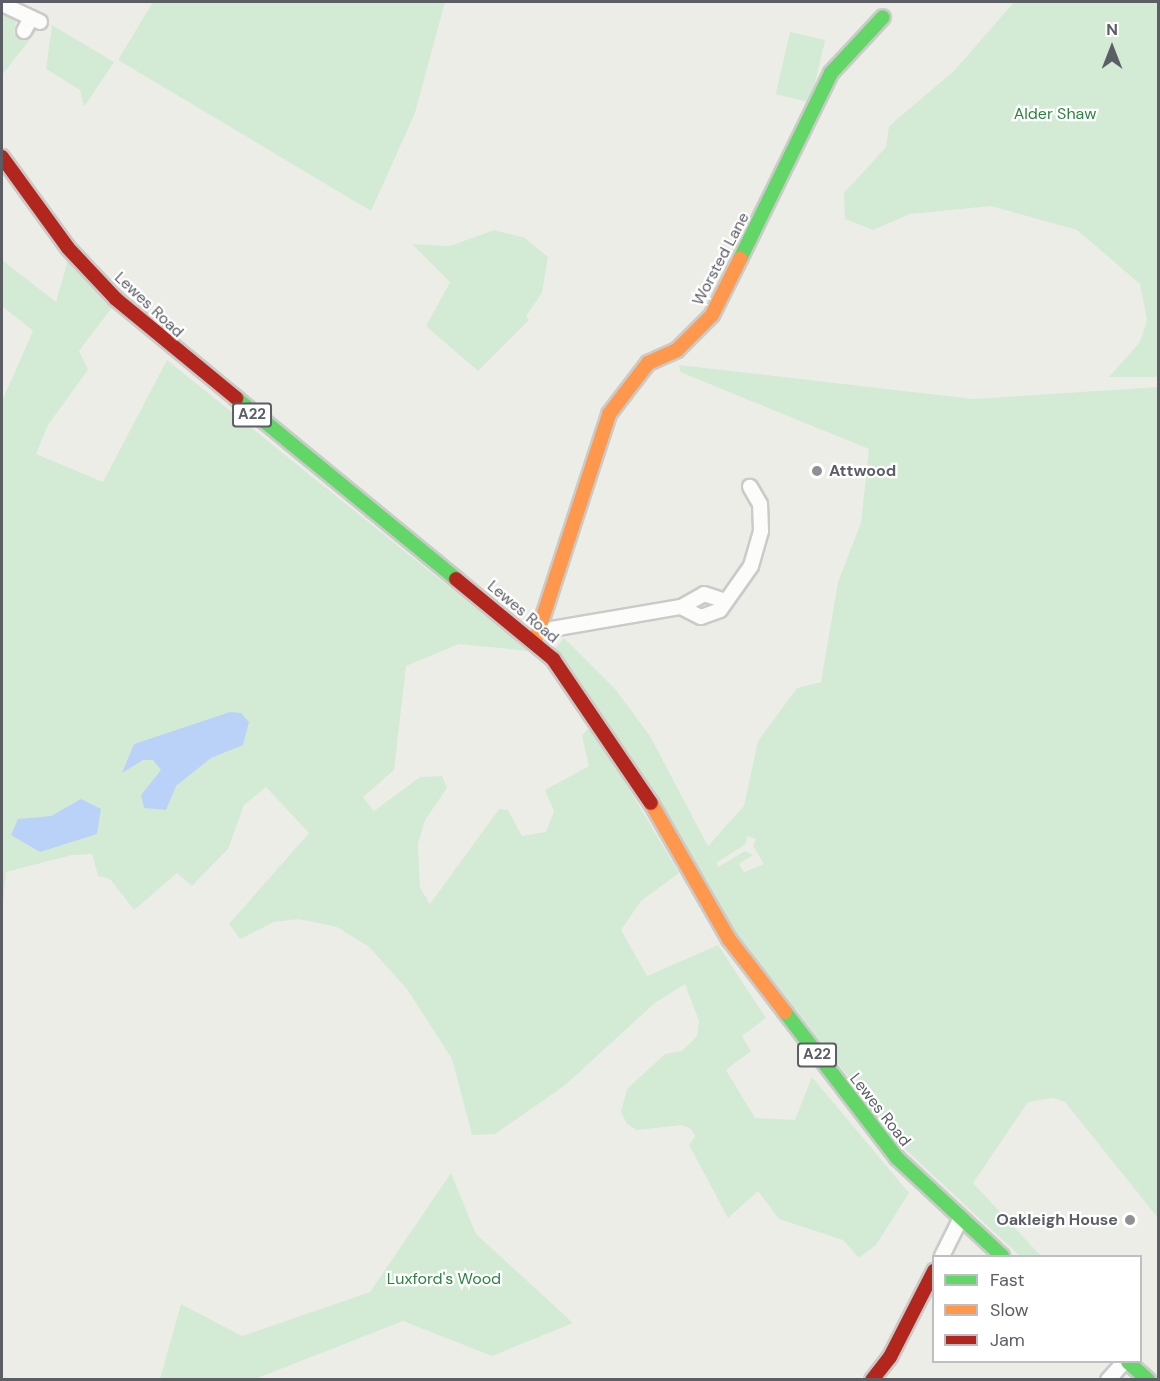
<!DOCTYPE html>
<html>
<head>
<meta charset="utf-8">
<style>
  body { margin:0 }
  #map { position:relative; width:1160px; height:1381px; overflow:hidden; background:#edede7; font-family:"DM Sans",sans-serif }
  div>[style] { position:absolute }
  .green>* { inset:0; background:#d3ebd5; transform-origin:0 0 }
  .water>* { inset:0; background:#bbd2f8 }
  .roads { filter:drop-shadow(2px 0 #cacbc9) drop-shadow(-2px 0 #cacbc9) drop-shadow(0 2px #cacbc9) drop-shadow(0 -2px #cacbc9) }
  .street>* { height:14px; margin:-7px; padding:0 7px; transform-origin:7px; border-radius:7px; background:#fcfcfb }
  .fast>* { height:14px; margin:-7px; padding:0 7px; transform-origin:7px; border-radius:7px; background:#63d668 }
  .slow>* { height:14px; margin:-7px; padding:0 7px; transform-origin:7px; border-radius:7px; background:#ff974d }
  .jam>* { height:14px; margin:-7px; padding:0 7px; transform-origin:7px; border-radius:7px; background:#b3261e }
  .dots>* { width:16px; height:16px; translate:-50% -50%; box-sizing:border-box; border:3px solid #fff; border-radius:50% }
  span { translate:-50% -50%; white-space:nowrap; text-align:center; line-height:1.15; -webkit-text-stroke:4.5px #fff; paint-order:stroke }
  .shield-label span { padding:2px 4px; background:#fff; border:2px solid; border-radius:4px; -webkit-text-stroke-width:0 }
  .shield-label { font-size:15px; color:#5c5e66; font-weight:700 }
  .park-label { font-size:16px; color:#2d8342 }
  .street-label { font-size:16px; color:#5c5e66 }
  .poi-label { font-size:16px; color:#5c5e66; font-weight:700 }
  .left { translate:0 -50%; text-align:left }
  .right { translate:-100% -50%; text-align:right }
  .frame { position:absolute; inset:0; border:3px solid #5c5e66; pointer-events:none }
  .legend { position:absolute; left:932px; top:1255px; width:210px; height:108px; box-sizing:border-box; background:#fff; border:2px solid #bebfc2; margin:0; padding:8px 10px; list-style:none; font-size:18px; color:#5c5e66 }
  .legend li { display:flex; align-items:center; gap:12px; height:30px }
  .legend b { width:30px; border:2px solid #bebfc2 }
  .north { position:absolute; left:1082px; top:18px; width:60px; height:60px; -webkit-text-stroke:4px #fff; paint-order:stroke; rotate:0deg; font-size:16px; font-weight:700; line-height:24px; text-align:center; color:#5c5e66 }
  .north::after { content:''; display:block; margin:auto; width:21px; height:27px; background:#5c5e66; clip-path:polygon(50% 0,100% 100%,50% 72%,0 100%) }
</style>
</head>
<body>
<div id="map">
  <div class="green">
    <div style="clip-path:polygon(153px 2px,445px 2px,415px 113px,371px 211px,118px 60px)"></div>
    <div style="clip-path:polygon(1014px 2px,1158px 2px,1158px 377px,1109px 377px,1140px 342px,1147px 320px,1140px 284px,1077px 230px,991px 206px,910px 214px,873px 230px,845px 219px,844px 193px,886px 147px,889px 126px,954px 71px)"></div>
    <div style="clip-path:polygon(2px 12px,16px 20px,14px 34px,23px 40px,38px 29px,2px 75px)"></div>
    <div style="clip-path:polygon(52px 25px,114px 62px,84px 107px,80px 90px,46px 69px)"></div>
    <div style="left:790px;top:32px;width:36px;height:64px;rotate:13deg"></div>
    <div style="clip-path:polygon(494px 230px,525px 238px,548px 257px,542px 293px,526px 316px,529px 320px,478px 371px,426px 326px,450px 282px,412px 244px,450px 246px)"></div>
    <div style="clip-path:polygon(69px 256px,113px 306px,79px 351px,88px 370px,48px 425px,36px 454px,103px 482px,167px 360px,529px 651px,459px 644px,406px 666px,394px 770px,363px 797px,374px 811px,420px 777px,442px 776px,447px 788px,425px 820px,418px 844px,420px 888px,430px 904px,499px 809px,508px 810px,522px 836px,546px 832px,554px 811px,545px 790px,589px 766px,582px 736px,591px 725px,679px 873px,641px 901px,621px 930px,647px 976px,718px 945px,766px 1018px,742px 1036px,751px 1051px,726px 1070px,755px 1118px,795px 1120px,812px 1077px,909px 1193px,876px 1245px,859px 1258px,843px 1240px,779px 1219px,758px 1191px,728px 1218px,689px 1145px,695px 1136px,691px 1129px,682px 1125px,637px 1130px,627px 1124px,621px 1112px,627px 1089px,665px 1054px,682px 1051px,697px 1036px,699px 1021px,685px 984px,655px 1003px,564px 1086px,495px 1134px,472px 1135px,452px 1059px,407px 989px,369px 947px,337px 927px,299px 919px,274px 922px,240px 939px,229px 924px,309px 833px,266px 787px,244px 805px,228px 849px,192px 886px,177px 873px,134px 910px,110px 879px,98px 876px,92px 854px,72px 855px,6px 872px,2px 917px,2px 401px,33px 331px,2px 306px,2px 260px,56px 302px)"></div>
    <div style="clip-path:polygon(evenodd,679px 365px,973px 399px,1158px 387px,1158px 1218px,1065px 1102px,1053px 1098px,1028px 1102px,973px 1183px,1041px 1256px,1020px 1256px,967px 1207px,903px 1147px,737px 934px,555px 649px,564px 638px,616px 690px,650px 736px,708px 846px,744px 806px,758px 741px,797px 688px,821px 682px,838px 582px,861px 523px,869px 449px,680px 372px,679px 365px,747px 836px,756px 839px,753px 846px,764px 864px,744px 872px,739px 864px,753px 855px,745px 851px,718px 867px,716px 863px,746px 844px,747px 836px)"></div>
    <div style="clip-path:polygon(451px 1173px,476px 1234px,573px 1323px,492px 1356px,403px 1321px,255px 1379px,160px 1379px,181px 1304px,242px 1336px,370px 1292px)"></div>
  </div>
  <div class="water">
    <div style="clip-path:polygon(230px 712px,241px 713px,249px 722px,243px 745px,211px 758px,176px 786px,166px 810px,144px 808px,141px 795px,161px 770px,153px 760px,143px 760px,122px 773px,134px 744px)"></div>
    <div style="clip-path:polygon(81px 799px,101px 809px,97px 834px,40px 852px,11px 835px,18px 819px,51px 816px)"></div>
  </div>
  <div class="roads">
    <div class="street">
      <div style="left:2px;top:4px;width:42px;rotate:25.3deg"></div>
      <div style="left:24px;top:31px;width:15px;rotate:-62deg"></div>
      <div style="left:681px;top:607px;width:26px;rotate:-29deg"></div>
      <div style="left:704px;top:594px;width:23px;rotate:18deg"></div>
      <div style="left:540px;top:631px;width:143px;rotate:-9.7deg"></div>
      <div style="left:681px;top:607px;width:22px;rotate:27deg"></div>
      <div style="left:701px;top:617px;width:20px;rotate:-20deg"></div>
      <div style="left:720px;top:610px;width:54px;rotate:-54.8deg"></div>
      <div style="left:751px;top:566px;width:36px;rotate:-74deg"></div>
      <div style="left:761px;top:531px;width:27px;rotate:-92deg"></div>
      <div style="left:760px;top:504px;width:20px;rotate:-120deg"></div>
      <div style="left:942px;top:1256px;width:40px;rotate:-63.4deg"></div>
      <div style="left:1108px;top:1380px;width:24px;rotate:-48deg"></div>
    </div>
    <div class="fast">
      <div style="left:740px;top:259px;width:207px;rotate:-63.9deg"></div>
      <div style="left:831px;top:73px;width:76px;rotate:-47.1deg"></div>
      <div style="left:236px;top:398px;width:285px;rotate:39.4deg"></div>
      <div style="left:785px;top:1012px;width:184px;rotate:52.5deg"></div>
      <div style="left:897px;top:1158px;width:144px;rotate:43deg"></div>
      <div style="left:1128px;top:1362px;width:27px;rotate:42deg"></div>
    </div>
    <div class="slow">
      <div style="left:535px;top:641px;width:239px;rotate:-71.9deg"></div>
      <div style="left:609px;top:414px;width:64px;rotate:-52.6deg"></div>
      <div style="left:648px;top:363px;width:32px;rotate:-24deg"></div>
      <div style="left:677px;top:350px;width:49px;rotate:-45deg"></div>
      <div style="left:712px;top:315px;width:63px;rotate:-63.4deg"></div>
      <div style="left:651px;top:803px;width:157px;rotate:60.2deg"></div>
      <div style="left:729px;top:939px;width:92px;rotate:52.5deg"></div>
    </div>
    <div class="jam">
      <div style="left:2px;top:157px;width:112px;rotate:54deg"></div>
      <div style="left:68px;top:248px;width:70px;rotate:46.7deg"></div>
      <div style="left:116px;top:299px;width:156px;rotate:39.5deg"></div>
      <div style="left:456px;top:579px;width:126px;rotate:39.5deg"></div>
      <div style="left:553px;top:659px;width:174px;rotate:55.8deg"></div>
      <div style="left:872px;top:1380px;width:29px;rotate:-52deg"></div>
      <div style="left:890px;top:1357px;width:97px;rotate:-62.9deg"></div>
    </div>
  </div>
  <div class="dots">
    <div style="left:817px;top:471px;background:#8f9093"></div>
    <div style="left:1130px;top:1220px;background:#8f9093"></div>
  </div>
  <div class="shield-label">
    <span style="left:252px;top:415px">A22</span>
    <span style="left:817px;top:1055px">A22</span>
  </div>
  <div class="park-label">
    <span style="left:1055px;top:114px">Alder Shaw</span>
    <span style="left:444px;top:1279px">Luxford's Wood</span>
  </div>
  <div class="street-label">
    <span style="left:721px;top:259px;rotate:-62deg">Worsted Lane</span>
    <span style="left:149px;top:305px;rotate:43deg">Lewes Road</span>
    <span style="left:523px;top:612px;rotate:40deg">Lewes Road</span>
    <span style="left:880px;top:1110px;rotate:52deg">Lewes Road</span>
  </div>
  <div class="poi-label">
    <span class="left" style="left:829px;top:471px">Attwood</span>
    <span class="right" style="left:1118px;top:1220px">Oakleigh House</span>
  </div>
  <div class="frame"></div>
  <ul class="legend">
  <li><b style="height:8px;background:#63d668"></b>Fast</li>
  <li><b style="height:8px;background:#ff974d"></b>Slow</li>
  <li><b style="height:8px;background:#b3261e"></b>Jam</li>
  </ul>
  <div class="north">N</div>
</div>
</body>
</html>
